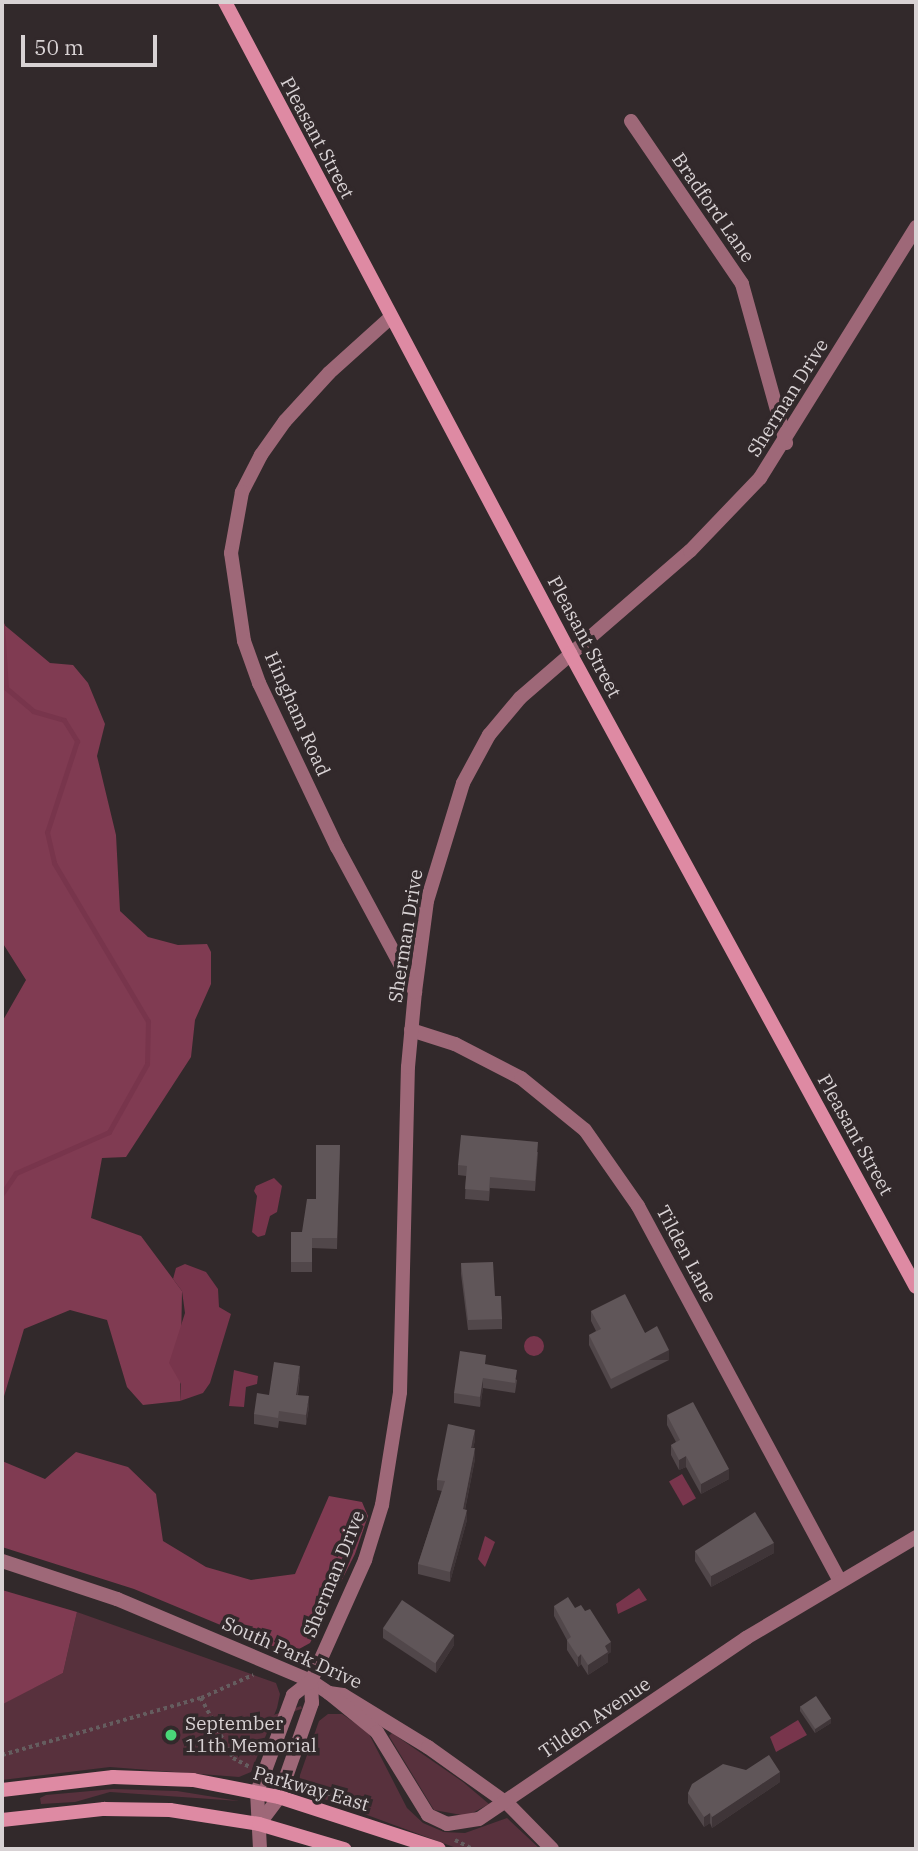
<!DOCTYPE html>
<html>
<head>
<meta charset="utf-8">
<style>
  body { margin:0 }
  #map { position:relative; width:918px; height:1851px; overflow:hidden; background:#32292b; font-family:"IBM Plex Serif",serif }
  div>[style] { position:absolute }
  .green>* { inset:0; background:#58313d; transform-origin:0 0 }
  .forest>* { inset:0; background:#803b52 }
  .water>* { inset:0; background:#78354c; transform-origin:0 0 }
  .round { border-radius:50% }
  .stream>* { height:5px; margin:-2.5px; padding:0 2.5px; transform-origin:2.5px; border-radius:2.5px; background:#78354c }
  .path>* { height:3.5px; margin-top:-1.75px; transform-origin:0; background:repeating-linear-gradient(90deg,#655d5f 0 3.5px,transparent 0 7px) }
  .street>* { height:14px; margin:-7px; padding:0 7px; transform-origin:7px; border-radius:7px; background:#9e6878 }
  .secondary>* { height:14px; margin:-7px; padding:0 7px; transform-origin:7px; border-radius:7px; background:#de8aa3 }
  .wall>* { inset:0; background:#51474a }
  .shaded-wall>* { inset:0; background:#3f3538; transform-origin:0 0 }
  .building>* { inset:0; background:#605659; transform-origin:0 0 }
  .dots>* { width:19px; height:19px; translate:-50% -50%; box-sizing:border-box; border:4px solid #32292b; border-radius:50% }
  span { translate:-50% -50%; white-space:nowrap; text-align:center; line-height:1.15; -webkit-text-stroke:7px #32292b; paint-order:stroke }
  .street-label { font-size:19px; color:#d8d2d4 }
  .poi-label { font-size:19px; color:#d8d2d4 }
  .left { translate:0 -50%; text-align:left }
  .frame { position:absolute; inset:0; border:4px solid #d8d2d4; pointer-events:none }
  .scale { position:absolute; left:21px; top:35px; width:136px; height:32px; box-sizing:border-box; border:4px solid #d8d2d4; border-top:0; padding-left:9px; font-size:21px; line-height:24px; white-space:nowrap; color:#d8d2d4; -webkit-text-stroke:5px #32292b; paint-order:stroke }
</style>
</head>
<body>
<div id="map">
  <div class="green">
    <div style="clip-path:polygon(77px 1612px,276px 1683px,280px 1694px,277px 1708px,251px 1772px,239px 1777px,110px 1767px,2px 1780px,2px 1704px,63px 1673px)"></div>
    <div style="left:301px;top:1706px;width:3px;height:70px;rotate:72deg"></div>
    <div style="clip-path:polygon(328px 1714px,342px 1714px,368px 1732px,407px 1808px,423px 1823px,444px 1832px,465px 1833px,507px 1818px,540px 1849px,459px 1849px,305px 1792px,299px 1784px,300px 1775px,319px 1721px)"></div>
    <div style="clip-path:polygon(392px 1733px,463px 1782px,489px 1804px,467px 1816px,434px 1810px,389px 1736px)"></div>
    <div style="clip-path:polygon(113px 1789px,177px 1791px,239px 1801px,110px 1792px,75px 1802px,41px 1804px,40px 1798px,46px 1795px)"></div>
  </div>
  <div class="forest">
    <div style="clip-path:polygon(2px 623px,50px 663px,73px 665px,88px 683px,105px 724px,97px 756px,116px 835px,120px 911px,148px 937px,178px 945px,207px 944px,211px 952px,211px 984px,195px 1020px,191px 1057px,126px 1157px,102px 1158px,91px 1218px,141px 1236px,182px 1291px,180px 1401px,143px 1405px,127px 1387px,107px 1320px,70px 1310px,24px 1329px,2px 1403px,2px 1022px,26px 980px,2px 942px)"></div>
    <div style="clip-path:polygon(76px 1452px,128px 1467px,156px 1494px,163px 1541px,206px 1567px,251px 1580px,295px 1574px,329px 1496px,362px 1502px,368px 1516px,355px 1554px,310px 1643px,290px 1654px,134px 1589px,2px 1547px,2px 1461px,45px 1479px)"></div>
    <div style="clip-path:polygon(2px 1590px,77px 1612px,63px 1673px,3px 1704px)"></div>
  </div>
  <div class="water">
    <div style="clip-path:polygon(274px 1178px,282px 1186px,277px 1212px,270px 1216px,265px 1235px,258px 1237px,252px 1232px,257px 1196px,254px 1191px,256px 1186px)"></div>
    <div style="clip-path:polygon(185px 1264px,206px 1272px,218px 1289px,219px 1307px,231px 1314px,210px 1383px,203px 1393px,180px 1401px,181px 1384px,169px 1363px,185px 1313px,182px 1291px,173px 1279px,176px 1268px)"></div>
    <div class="round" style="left:524px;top:1336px;width:20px;height:20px"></div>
    <div style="clip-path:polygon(234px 1370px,258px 1376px,257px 1384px,246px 1387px,244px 1407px,229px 1406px)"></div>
    <div style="left:682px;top:1474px;width:28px;height:15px;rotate:60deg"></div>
    <div style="clip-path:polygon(485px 1536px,495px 1542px,485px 1567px,478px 1559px)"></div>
    <div style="clip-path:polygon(639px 1588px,647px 1600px,618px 1614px,616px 1604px)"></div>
    <div style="clip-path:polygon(798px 1720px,807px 1735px,776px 1752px,770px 1737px)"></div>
  </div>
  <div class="stream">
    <div style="left:2px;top:625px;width:63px;rotate:86.4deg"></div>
    <div style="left:6px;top:688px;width:35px;rotate:40deg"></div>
    <div style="left:33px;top:711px;width:32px;rotate:16deg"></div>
    <div style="left:64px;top:720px;width:25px;rotate:58deg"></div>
    <div style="left:77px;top:741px;width:96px;rotate:108.2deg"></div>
    <div style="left:47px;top:832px;width:32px;rotate:77deg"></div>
    <div style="left:54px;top:863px;width:184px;rotate:59.3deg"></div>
    <div style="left:148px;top:1021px;width:43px;rotate:91.3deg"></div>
    <div style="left:147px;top:1064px;width:78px;rotate:119.2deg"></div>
    <div style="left:109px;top:1132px;width:102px;rotate:156.2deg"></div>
    <div style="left:16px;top:1173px;width:25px;rotate:124deg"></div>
  </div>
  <div class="path">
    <div style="left:201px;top:1698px;width:57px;rotate:-23.9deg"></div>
    <div style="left:2px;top:1755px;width:207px;rotate:-16deg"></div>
    <div style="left:201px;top:1698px;width:68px;rotate:61.9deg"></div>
    <div style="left:233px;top:1758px;width:19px;rotate:28deg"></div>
    <div style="left:302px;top:1784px;width:43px;rotate:20.6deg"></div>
    <div style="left:455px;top:1840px;width:20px;rotate:27deg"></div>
  </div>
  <div class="street">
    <div style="left:631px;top:121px;width:197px;rotate:55.7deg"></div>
    <div style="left:742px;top:284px;width:165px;rotate:74.5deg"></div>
    <div style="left:390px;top:318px;width:82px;rotate:138deg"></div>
    <div style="left:329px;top:373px;width:65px;rotate:132.5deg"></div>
    <div style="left:285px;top:421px;width:42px;rotate:125.2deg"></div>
    <div style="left:261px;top:455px;width:42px;rotate:117.2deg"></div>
    <div style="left:242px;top:492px;width:62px;rotate:100.2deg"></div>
    <div style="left:231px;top:553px;width:89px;rotate:81.6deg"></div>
    <div style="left:244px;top:641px;width:45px;rotate:70.3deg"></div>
    <div style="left:259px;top:683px;width:182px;rotate:64.6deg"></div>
    <div style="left:337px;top:847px;width:165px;rotate:61.7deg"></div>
    <div style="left:411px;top:1030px;width:46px;rotate:17.7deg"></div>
    <div style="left:455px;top:1044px;width:74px;rotate:27.3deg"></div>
    <div style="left:521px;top:1078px;width:82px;rotate:39.1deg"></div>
    <div style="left:585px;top:1130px;width:93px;rotate:55.1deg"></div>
    <div style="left:638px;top:1206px;width:426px;rotate:61.7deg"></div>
    <div style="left:2px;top:1561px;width:121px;rotate:18.3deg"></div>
    <div style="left:117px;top:1599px;width:211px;rotate:22.9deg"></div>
    <div style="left:311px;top:1681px;width:22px;rotate:34deg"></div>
    <div style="left:329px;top:1693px;width:14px;rotate:8deg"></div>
    <div style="left:343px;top:1695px;width:100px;rotate:31.5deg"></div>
    <div style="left:428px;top:1747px;width:98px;rotate:35.5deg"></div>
    <div style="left:508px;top:1804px;width:63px;rotate:45.6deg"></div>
    <div style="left:329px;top:1693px;width:62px;rotate:39.1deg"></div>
    <div style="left:377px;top:1732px;width:97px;rotate:58.4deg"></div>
    <div style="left:428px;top:1815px;width:21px;rotate:25deg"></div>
    <div style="left:447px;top:1824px;width:32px;rotate:-9deg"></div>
    <div style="left:479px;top:1819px;width:323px;rotate:-34.1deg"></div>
    <div style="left:746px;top:1638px;width:198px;rotate:-30.7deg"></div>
    <div style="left:259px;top:1824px;width:34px;rotate:-53deg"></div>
    <div style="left:279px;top:1797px;width:100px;rotate:-70.7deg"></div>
    <div style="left:312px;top:1703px;width:22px;rotate:-93deg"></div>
    <div style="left:311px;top:1681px;width:133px;rotate:-65.9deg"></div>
    <div style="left:365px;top:1560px;width:58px;rotate:-72.8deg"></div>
    <div style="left:382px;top:1505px;width:114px;rotate:-80.9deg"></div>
    <div style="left:400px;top:1392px;width:325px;rotate:-88.6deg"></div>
    <div style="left:408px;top:1067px;width:75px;rotate:-84.7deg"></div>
    <div style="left:415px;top:992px;width:92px;rotate:-82.5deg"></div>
    <div style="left:427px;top:901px;width:123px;rotate:-73deg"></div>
    <div style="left:463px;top:783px;width:55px;rotate:-61.6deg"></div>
    <div style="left:489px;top:735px;width:48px;rotate:-50deg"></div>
    <div style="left:520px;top:698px;width:225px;rotate:-40.9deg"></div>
    <div style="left:690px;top:551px;width:101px;rotate:-46.2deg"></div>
    <div style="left:760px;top:478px;width:296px;rotate:-58.1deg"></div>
    <div style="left:260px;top:1849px;width:57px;rotate:-93deg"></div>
    <div style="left:257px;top:1792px;width:103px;rotate:-69.6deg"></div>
    <div style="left:293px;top:1695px;width:23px;rotate:-38deg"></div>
  </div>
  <div class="secondary">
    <div style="left:225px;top:2px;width:737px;rotate:62.08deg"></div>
    <div style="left:570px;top:653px;width:722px;rotate:61.38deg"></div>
    <div style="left:2px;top:1790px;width:112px;rotate:-6.7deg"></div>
    <div style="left:113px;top:1777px;width:80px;rotate:2.1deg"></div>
    <div style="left:193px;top:1780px;width:88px;rotate:11.2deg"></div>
    <div style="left:279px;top:1797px;width:168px;rotate:18deg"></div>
    <div style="left:2px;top:1820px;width:103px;rotate:-6.2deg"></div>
    <div style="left:104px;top:1809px;width:66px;rotate:0.9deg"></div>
    <div style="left:170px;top:1810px;width:90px;rotate:8.9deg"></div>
    <div style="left:259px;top:1824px;width:89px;rotate:16.4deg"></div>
  </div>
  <div class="wall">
    <div style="clip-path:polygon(340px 1145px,337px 1249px,312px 1248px,312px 1272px,291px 1272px,291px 1232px,302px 1232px)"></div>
    <div style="clip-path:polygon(538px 1152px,535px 1191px,490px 1188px,489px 1201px,465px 1199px,466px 1176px,458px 1175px,458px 1165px)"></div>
    <div style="clip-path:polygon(461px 1263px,495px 1296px,502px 1319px,502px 1329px,468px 1330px,461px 1274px)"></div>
    <div style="clip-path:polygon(591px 1311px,645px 1333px,669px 1360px,611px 1389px,589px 1345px,589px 1335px,596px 1331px,591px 1321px)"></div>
    <div style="clip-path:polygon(486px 1365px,517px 1380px,515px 1393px,483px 1388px,480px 1407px,454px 1403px,454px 1393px)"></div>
    <div style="clip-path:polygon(300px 1376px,298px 1395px,309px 1407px,306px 1425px,279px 1421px,278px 1428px,254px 1424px,254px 1414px,269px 1395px)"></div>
    <div style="clip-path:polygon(667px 1415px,729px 1479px,701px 1494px,686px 1467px,679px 1470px,671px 1455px,671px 1445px,676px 1442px,667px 1425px)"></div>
    <div style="clip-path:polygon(475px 1440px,473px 1448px,475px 1459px,465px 1510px,467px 1520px,450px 1582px,418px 1574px,418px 1564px,442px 1491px,437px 1490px,437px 1480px)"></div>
    <div style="clip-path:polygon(695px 1551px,774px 1553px,711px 1587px,695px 1561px)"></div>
    <div style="clip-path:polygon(554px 1606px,575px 1608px,611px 1652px,608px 1654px,608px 1662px,588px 1675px,581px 1664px,578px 1667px,567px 1650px,567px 1640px,554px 1616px)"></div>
    <div style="clip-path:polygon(383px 1628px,454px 1645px,436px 1673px,383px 1638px)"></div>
    <div style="clip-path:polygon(800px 1706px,831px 1723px,815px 1733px,800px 1711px)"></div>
    <div style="clip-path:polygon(780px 1782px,712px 1828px,710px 1823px,704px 1827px,688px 1803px,688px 1793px)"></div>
  </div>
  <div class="shaded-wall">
    <div style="left:669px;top:1350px;width:10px;height:65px;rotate:90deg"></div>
    <div style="clip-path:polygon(300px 1366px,300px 1376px,296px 1405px,296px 1395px)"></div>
    <div style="clip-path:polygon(483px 1378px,483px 1388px,480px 1407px,480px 1397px)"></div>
    <div style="clip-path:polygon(309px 1396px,309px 1407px,306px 1425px,306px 1415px)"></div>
    <div style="clip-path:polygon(475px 1430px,475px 1440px,471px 1458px,471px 1448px)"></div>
    <div style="clip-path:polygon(475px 1448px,475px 1459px,463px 1519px,463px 1509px)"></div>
    <div style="clip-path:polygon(686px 1456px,686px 1467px,679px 1470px,679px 1460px)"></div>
    <div style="clip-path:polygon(729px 1469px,729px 1479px,701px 1494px,701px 1484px)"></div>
    <div style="clip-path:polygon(467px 1510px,467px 1520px,450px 1582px,450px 1572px)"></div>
    <div style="clip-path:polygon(774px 1543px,774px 1553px,711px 1587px,711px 1576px)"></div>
    <div style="clip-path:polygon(454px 1635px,454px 1645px,436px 1673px,436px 1662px)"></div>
    <div style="clip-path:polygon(611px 1642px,611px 1652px,608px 1654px,608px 1662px,588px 1675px,588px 1665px,605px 1646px)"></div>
    <div style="clip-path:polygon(581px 1654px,581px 1664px,578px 1667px,578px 1657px)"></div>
    <div style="clip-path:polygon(831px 1718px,831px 1723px,815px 1733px,815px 1728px)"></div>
    <div style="clip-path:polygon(780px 1772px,780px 1782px,712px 1828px,712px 1817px)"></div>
    <div style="clip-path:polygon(710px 1813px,710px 1823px,704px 1827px,704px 1817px)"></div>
  </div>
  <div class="building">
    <div style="clip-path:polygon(461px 1135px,538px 1142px,535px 1181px,490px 1177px,489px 1191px,465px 1189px,467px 1166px,458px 1165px)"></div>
    <div style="clip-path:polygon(316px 1145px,340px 1145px,337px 1238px,312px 1238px,312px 1262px,291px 1262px,291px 1232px,302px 1232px,307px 1199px,316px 1199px)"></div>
    <div style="clip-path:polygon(493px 1262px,495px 1296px,501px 1296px,502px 1319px,468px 1320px,461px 1263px)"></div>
    <div style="clip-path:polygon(625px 1294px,645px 1333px,657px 1326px,669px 1350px,611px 1379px,589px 1335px,601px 1329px,591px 1311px)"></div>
    <div style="clip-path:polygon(460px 1351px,486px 1355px,485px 1364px,517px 1370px,515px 1383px,483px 1378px,480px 1397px,454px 1393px)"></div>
    <div style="clip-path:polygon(274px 1362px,300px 1366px,296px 1395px,309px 1396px,306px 1415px,279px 1411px,278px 1418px,254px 1414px,257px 1393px,269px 1395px)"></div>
    <div style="clip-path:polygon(693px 1402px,729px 1469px,701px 1484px,686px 1456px,679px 1460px,671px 1445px,680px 1440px,667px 1415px)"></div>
    <div style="clip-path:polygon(448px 1424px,475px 1430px,471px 1448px,475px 1448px,463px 1509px,467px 1510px,450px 1572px,418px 1564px,445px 1481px,437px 1480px)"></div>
    <div style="clip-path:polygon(755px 1512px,774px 1543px,711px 1576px,695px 1551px)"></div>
    <div style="clip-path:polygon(568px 1597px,575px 1608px,581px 1605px,585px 1611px,590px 1609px,611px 1642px,605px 1646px,608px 1652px,588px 1665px,581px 1654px,578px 1657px,567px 1640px,571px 1637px,554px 1606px)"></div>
    <div style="left:402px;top:1600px;width:63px;height:34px;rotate:34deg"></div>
    <div style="left:816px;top:1696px;width:27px;height:19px;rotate:56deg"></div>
    <div style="clip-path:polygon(769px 1755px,780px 1772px,712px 1817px,710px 1813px,704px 1817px,688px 1793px,692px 1784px,723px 1764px,746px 1770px)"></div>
  </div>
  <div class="dots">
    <div style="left:171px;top:1735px;background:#49d778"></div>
  </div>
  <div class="street-label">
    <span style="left:317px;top:138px;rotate:62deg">Pleasant Street</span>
    <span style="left:713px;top:208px;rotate:55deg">Bradford Lane</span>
    <span style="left:788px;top:398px;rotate:-58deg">Sherman Drive</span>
    <span style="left:584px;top:637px;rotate:62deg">Pleasant Street</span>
    <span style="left:297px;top:714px;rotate:66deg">Hingham Road</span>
    <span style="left:406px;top:936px;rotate:-81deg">Sherman Drive</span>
    <span style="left:855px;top:1135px;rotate:61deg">Pleasant Street</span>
    <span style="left:686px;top:1254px;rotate:62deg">Tilden Lane</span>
    <span style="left:334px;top:1574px;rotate:-68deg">Sherman Drive</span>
    <span style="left:292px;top:1653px;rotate:24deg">South Park Drive</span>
    <span style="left:595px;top:1718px;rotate:-34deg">Tilden Avenue</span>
    <span style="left:311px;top:1789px;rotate:16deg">Parkway East</span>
  </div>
  <div class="poi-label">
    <span class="left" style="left:185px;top:1735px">September<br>11th Memorial</span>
  </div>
  <div class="frame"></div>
  <div class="scale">50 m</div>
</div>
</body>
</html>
